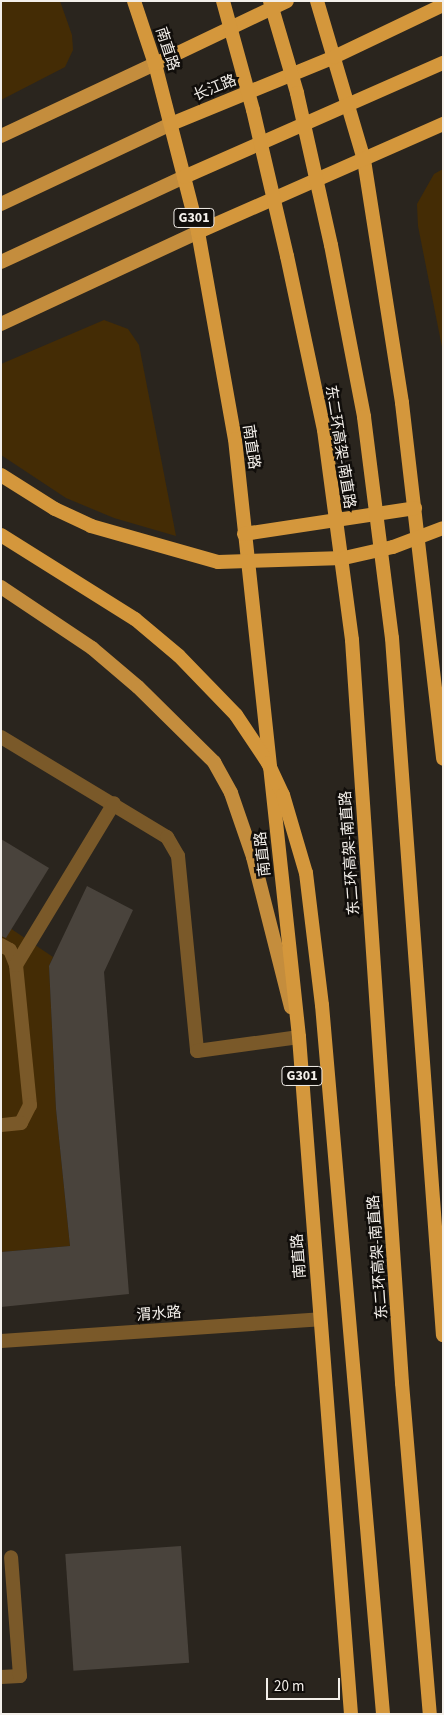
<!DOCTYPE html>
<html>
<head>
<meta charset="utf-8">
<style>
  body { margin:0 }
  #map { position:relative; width:444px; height:1715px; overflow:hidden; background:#2a251e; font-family:"Source Sans 3","Noto Sans SC",sans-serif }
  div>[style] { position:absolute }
  .green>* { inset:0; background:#442c05 }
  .building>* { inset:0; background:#49433c; transform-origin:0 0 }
  .minor>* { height:14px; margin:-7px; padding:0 7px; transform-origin:7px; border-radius:7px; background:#7a5929 }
  .tertiary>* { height:14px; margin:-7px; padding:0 7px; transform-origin:7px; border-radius:7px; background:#7a5929 }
  .primary>* { height:14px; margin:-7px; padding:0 7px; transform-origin:7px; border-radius:7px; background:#c48d3d }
  .trunk>* { height:14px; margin:-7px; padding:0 7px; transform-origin:7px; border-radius:7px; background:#d4973c }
  .trunk-bridge>* { height:14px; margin:-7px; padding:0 7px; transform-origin:7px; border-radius:7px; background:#d4973c }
  span { translate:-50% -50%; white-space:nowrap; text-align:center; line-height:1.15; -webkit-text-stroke:5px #110e0b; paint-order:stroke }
  .shield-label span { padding:1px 4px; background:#110e0b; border:1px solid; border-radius:4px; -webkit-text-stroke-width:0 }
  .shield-label { font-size:14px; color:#f3efea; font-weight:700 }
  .street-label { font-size:15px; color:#f3efea }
  .frame { position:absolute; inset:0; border:2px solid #f3efea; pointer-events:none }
  .scale { position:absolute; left:266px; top:1678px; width:74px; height:22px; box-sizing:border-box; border:2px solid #f3efea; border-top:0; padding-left:6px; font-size:15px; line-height:18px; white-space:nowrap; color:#f3efea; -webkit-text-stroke:4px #110e0b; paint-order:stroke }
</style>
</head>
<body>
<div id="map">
  <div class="green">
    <div style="clip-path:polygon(1px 1px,60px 1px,72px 35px,73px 50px,65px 67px,1px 100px)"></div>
    <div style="clip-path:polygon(443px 169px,443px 352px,418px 226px,417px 204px,434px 174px)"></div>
    <div style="clip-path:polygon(104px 320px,128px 329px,139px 345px,176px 536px,114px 518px,66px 498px,1px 455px,1px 364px)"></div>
    <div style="clip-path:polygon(1px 922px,53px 957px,49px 966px,56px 1109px,70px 1246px,1px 1252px)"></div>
  </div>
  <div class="building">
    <div style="clip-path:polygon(1px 839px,49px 868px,6px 938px,1px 936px)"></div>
    <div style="clip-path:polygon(87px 886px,133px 910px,104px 972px,129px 1294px,1px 1307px,1px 1252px,70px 1246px,56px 1109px,49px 966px)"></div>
    <div style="left:181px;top:1546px;width:117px;height:116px;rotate:86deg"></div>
  </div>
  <div class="minor">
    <div style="left:1px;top:737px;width:194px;rotate:31.1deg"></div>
    <div style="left:167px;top:837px;width:22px;rotate:60deg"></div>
    <div style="left:178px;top:856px;width:196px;rotate:84.4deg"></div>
    <div style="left:197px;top:1051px;width:103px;rotate:-7.8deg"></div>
    <div style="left:1px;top:945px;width:10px;rotate:29deg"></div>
    <div style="left:10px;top:950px;width:16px;rotate:68deg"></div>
    <div style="left:16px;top:965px;width:141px;rotate:84.3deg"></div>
    <div style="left:30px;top:1105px;width:20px;rotate:117deg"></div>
    <div style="left:21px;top:1123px;width:20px;rotate:174deg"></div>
    <div style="left:16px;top:965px;width:189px;rotate:-58.8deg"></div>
    <div style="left:1px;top:1677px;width:19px;rotate:-3deg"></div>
    <div style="left:20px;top:1676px;width:119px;rotate:-94.3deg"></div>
  </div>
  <div class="tertiary">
    <div style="left:1px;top:1341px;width:320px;rotate:-3.9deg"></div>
  </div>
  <div class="primary">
    <div style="left:1px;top:136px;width:170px;rotate:-25.1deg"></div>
    <div style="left:1px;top:204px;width:188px;rotate:-25.2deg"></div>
    <div style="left:1px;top:262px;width:202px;rotate:-24.9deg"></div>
    <div style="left:1px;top:324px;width:217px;rotate:-25deg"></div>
    <div style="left:1px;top:587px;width:110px;rotate:33.8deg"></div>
    <div style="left:92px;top:648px;width:60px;rotate:40.3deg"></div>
    <div style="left:138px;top:687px;width:107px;rotate:44.6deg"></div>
    <div style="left:214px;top:762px;width:35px;rotate:61deg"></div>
    <div style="left:231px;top:793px;width:68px;rotate:71deg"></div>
    <div style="left:253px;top:857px;width:155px;rotate:75.8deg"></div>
  </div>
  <div class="trunk">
    <div style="left:134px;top:1px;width:66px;rotate:71.6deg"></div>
    <div style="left:155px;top:64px;width:173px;rotate:75.6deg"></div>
    <div style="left:198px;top:232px;width:210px;rotate:79.9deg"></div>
    <div style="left:235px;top:439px;width:601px;rotate:83.89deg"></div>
    <div style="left:299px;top:1037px;width:679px;rotate:85.61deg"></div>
    <div style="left:317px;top:1px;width:166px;rotate:73.5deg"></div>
    <div style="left:364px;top:160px;width:246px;rotate:81.1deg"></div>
    <div style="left:402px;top:403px;width:358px;rotate:83.4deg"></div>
    <div style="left:155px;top:64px;width:146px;rotate:-25.5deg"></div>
    <div style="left:171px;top:124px;width:176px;rotate:-22.3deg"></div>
    <div style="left:334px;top:57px;width:121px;rotate:-25.5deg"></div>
    <div style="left:184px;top:177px;width:283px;rotate:-23.8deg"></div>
    <div style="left:198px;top:232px;width:268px;rotate:-23.8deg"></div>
    <div style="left:244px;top:534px;width:173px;rotate:-8.6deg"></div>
  </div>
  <div class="trunk-bridge">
    <div style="left:223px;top:1px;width:113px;rotate:74.6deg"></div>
    <div style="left:253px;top:110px;width:150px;rotate:76.9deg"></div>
    <div style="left:287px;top:256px;width:178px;rotate:78deg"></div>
    <div style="left:324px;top:430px;width:212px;rotate:82.4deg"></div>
    <div style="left:352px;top:640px;width:745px;rotate:86.15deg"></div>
    <div style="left:402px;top:1383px;width:332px;rotate:85.2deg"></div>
    <div style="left:270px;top:1px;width:96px;rotate:73.6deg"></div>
    <div style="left:297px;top:93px;width:156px;rotate:77.4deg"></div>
    <div style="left:331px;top:245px;width:175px;rotate:79.1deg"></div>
    <div style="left:364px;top:417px;width:223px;rotate:82.8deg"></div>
    <div style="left:392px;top:638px;width:699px;rotate:85.82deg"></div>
    <div style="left:1px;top:475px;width:64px;rotate:32.2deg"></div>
    <div style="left:55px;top:509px;width:40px;rotate:25deg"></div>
    <div style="left:91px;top:526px;width:132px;rotate:15.8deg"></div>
    <div style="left:218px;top:562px;width:126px;rotate:-1.8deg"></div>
    <div style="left:344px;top:558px;width:50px;rotate:-12.7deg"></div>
    <div style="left:393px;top:547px;width:53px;rotate:-20.8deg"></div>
    <div style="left:1px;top:535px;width:158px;rotate:32.1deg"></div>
    <div style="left:135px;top:619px;width:57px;rotate:40.1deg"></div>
    <div style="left:179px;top:656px;width:82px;rotate:46deg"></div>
    <div style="left:236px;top:715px;width:58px;rotate:56.3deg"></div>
    <div style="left:268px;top:763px;width:35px;rotate:65deg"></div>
    <div style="left:283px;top:795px;width:81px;rotate:73.6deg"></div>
    <div style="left:306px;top:873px;width:133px;rotate:83.1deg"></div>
    <div style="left:322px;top:1005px;width:712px;rotate:85.08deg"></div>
  </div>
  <div class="shield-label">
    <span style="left:194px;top:218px">G301</span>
    <span style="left:302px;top:1076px">G301</span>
  </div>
  <div class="street-label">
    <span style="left:167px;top:49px;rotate:72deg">南直路</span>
    <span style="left:215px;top:88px;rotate:-22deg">长江路</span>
    <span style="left:251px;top:447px;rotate:82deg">南直路</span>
    <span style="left:340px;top:447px;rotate:81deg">东二环高架-南直路</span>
    <span style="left:350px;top:853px;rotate:-94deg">东二环高架-南直路</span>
    <span style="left:263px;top:854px;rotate:-96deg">南直路</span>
    <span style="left:299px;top:1256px;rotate:-94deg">南直路</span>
    <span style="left:378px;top:1257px;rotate:-94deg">东二环高架-南直路</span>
    <span style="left:159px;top:1314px;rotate:-4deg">渭水路</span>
  </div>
  <div class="frame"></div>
  <div class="scale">20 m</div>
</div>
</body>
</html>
